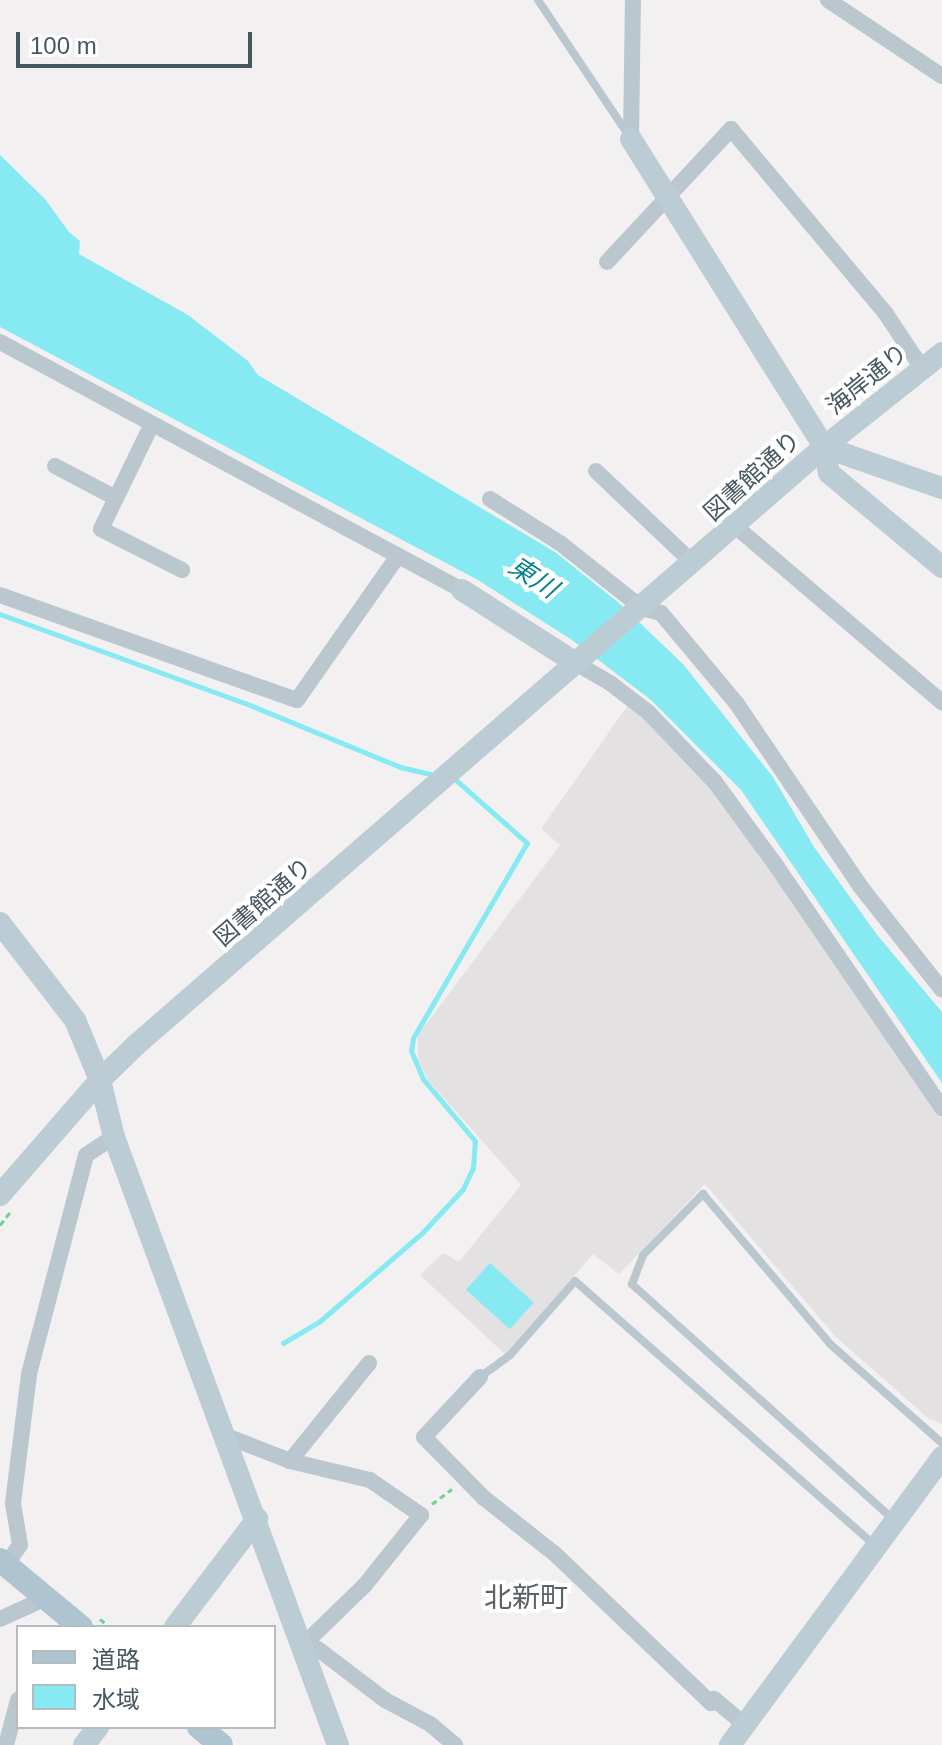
<!DOCTYPE html>
<html>
<head>
<meta charset="utf-8">
<style>
  body { margin:0 }
  #map { position:relative; width:942px; height:1745px; overflow:hidden; background:#f2f0f0; font-family:Helvetica,"Noto Sans JP",sans-serif }
  div>[style] { position:absolute }
  .education>* { inset:0; background:#e4e1e2 }
  .water>* { inset:0; background:#87eaf2; transform-origin:0 0 }
  .stream>* { height:5px; margin:-2.5px; padding:0 2.5px; transform-origin:2.5px; border-radius:2.5px; background:#87eaf2 }
  .path>* { height:3px; margin-top:-1.5px; transform-origin:0; background:repeating-linear-gradient(90deg,#72d295 0 6px,transparent 0 10px) }
  .lane>* { height:8px; margin:-4px; padding:0 4px; transform-origin:4px; border-radius:4px; background:#bac7ce }
  .street>* { height:16px; margin:-8px; padding:0 8px; transform-origin:8px; border-radius:8px; background:#bac7ce }
  .secondary>* { height:22px; margin:-11px; padding:0 11px; transform-origin:11px; border-radius:11px; background:#bcccd5 }
  .primary>* { height:24px; margin:-12px; padding:0 12px; transform-origin:12px; border-radius:12px; background:#aec4d0 }
  span { translate:-50% -50%; white-space:nowrap; text-align:center; line-height:1.15; -webkit-text-stroke:8px #fff; paint-order:stroke }
  .street-label { font-size:24px; color:#46575f }
  .water-label { font-size:26px; color:#06838c; font-style:italic }
  .quarter-label { font-size:28px; color:#5c6165 }
  .legend { position:absolute; left:16px; top:1625px; width:260px; height:104px; box-sizing:border-box; background:#fff; border:2px solid #b5bcbf; margin:0; padding:10px 14px; list-style:none; font-size:24px; color:#46575f }
  .legend li { display:flex; align-items:center; gap:16px; height:40px }
  .legend b { width:40px; border:2px solid #b5bcbf }
  .scale { position:absolute; left:16px; top:32px; width:236px; height:36px; box-sizing:border-box; border:4px solid #46575f; border-top:0; padding-left:10px; font-size:24px; line-height:28px; white-space:nowrap; color:#46575f; -webkit-text-stroke:6px #fff; paint-order:stroke }
</style>
</head>
<body>
<div id="map">
  <div class="education">
    <div style="clip-path:polygon(628px 705px,662px 734px,697px 770px,760px 851px,942px 1117px,942px 1424px,928px 1418px,837px 1338px,705px 1184px,619px 1274px,593px 1254px,506px 1355px,420px 1275px,443px 1253px,459px 1262px,521px 1185px,428px 1080px,418px 1060px,418px 1035px,560px 845px,541px 829px)"></div>
  </div>
  <div class="water">
    <div style="clip-path:polygon(0 155px,45px 199px,69px 232px,80px 241px,79px 254px,188px 315px,248px 361px,258px 375px,555px 552px,619px 603px,683px 664px,773px 777px,814px 847px,878px 936px,942px 1012px,942px 1083px,741px 790px,651px 700px,572px 640px,478px 580px,0 327px)"></div>
    <div style="left:490px;top:1263px;width:59px;height:36px;rotate:42deg"></div>
  </div>
  <div class="stream">
    <div style="left:0;top:614px;width:261px;rotate:20deg"></div>
    <div style="left:245px;top:703px;width:168px;rotate:22.4deg"></div>
    <div style="left:400px;top:767px;width:31px;rotate:13deg"></div>
    <div style="left:283px;top:1343px;width:43px;rotate:-30.7deg"></div>
    <div style="left:320px;top:1321px;width:136px;rotate:-40.8deg"></div>
    <div style="left:423px;top:1232px;width:59px;rotate:-47.1deg"></div>
    <div style="left:463px;top:1189px;width:23px;rotate:-65deg"></div>
    <div style="left:473px;top:1168px;width:27px;rotate:-86deg"></div>
    <div style="left:475px;top:1141px;width:81px;rotate:-130deg"></div>
    <div style="left:423px;top:1079px;width:30px;rotate:-113deg"></div>
    <div style="left:411px;top:1051px;width:13px;rotate:-81deg"></div>
    <div style="left:413px;top:1038px;width:226px;rotate:-59.7deg"></div>
    <div style="left:527px;top:843px;width:96px;rotate:-138.4deg"></div>
  </div>
  <div class="path">
    <div style="left:0;top:1225px;width:16px;rotate:-52deg"></div>
    <div style="left:432px;top:1504px;width:25px;rotate:-37deg"></div>
    <div style="left:100px;top:1619px;width:13px;rotate:39deg"></div>
  </div>
  <div class="lane">
    <div style="left:538px;top:0;width:164px;rotate:56.2deg"></div>
    <div style="left:480px;top:1377px;width:37px;rotate:-36deg"></div>
    <div style="left:510px;top:1355px;width:98px;rotate:-48.7deg"></div>
    <div style="left:575px;top:1281px;width:401px;rotate:41.4deg"></div>
    <div style="left:895px;top:1521px;width:354px;rotate:-138deg"></div>
    <div style="left:632px;top:1284px;width:31px;rotate:-69deg"></div>
    <div style="left:643px;top:1255px;width:86px;rotate:-45.5deg"></div>
    <div style="left:703px;top:1194px;width:197px;rotate:49.7deg"></div>
    <div style="left:830px;top:1344px;width:149px;rotate:41.5deg"></div>
  </div>
  <div class="street">
    <div style="left:828px;top:0;width:137px;rotate:33.7deg"></div>
    <div style="left:631px;top:139px;width:139px;rotate:-89.2deg"></div>
    <div style="left:607px;top:262px;width:182px;rotate:-47deg"></div>
    <div style="left:731px;top:129px;width:241px;rotate:50deg"></div>
    <div style="left:886px;top:314px;width:65px;rotate:56.3deg"></div>
    <div style="left:0;top:342px;width:524px;rotate:28.23deg"></div>
    <div style="left:151px;top:426px;width:114px;rotate:115.9deg"></div>
    <div style="left:101px;top:529px;width:91px;rotate:26.8deg"></div>
    <div style="left:55px;top:466px;width:69px;rotate:27.7deg"></div>
    <div style="left:596px;top:471px;width:134px;rotate:43.5deg"></div>
    <div style="left:490px;top:499px;width:83px;rotate:32.2deg"></div>
    <div style="left:560px;top:543px;width:105px;rotate:38.4deg"></div>
    <div style="left:642px;top:608px;width:20px;rotate:15deg"></div>
    <div style="left:661px;top:613px;width:119px;rotate:50.1deg"></div>
    <div style="left:737px;top:704px;width:220px;rotate:55.9deg"></div>
    <div style="left:860px;top:886px;width:132px;rotate:51.7deg"></div>
    <div style="left:735px;top:526px;width:272px;rotate:40.4deg"></div>
    <div style="left:0;top:595px;width:315px;rotate:19.5deg"></div>
    <div style="left:297px;top:700px;width:176px;rotate:-55deg"></div>
    <div style="left:574px;top:662px;width:42px;rotate:30.3deg"></div>
    <div style="left:610px;top:683px;width:48px;rotate:37.3deg"></div>
    <div style="left:648px;top:712px;width:97px;rotate:46.3deg"></div>
    <div style="left:715px;top:782px;width:102px;rotate:53.8deg"></div>
    <div style="left:775px;top:864px;width:296px;rotate:55.6deg"></div>
    <div style="left:480px;top:1377px;width:82px;rotate:133deg"></div>
    <div style="left:424px;top:1437px;width:86px;rotate:45.5deg"></div>
    <div style="left:484px;top:1498px;width:90px;rotate:38.3deg"></div>
    <div style="left:555px;top:1554px;width:216px;rotate:43.7deg"></div>
    <div style="left:711px;top:1703px;width:5px;rotate:-53deg"></div>
    <div style="left:714px;top:1699px;width:40px;rotate:40deg"></div>
    <div style="left:226px;top:1436px;width:69px;rotate:21.3deg"></div>
    <div style="left:290px;top:1461px;width:126px;rotate:-51.1deg"></div>
    <div style="left:290px;top:1461px;width:82px;rotate:13.4deg"></div>
    <div style="left:370px;top:1480px;width:62px;rotate:34.5deg"></div>
    <div style="left:421px;top:1515px;width:90px;rotate:128.7deg"></div>
    <div style="left:365px;top:1585px;width:88px;rotate:135.9deg"></div>
    <div style="left:6px;top:1565px;width:24px;rotate:-55deg"></div>
    <div style="left:20px;top:1545px;width:43px;rotate:-99.5deg"></div>
    <div style="left:13px;top:1503px;width:130px;rotate:-82.9deg"></div>
    <div style="left:29px;top:1374px;width:226px;rotate:-75.4deg"></div>
    <div style="left:86px;top:1155px;width:33px;rotate:-33deg"></div>
    <div style="left:0;top:1619px;width:51px;rotate:-24.5deg"></div>
    <div style="left:302px;top:1646px;width:16px;rotate:11deg"></div>
    <div style="left:318px;top:1649px;width:84px;rotate:37.3deg"></div>
    <div style="left:385px;top:1700px;width:51px;rotate:28.1deg"></div>
    <div style="left:430px;top:1724px;width:33px;rotate:40deg"></div>
    <div style="left:6px;top:1745px;width:47px;rotate:-75.1deg"></div>
  </div>
  <div class="secondary">
    <div style="left:631px;top:139px;width:363px;rotate:57.9deg"></div>
    <div style="left:824px;top:447px;width:26px;rotate:79deg"></div>
    <div style="left:829px;top:473px;width:147px;rotate:39.8deg"></div>
    <div style="left:824px;top:447px;width:125px;rotate:19.2deg"></div>
    <div style="left:462px;top:590px;width:133px;rotate:32.7deg"></div>
    <div style="left:0;top:923px;width:123px;rotate:52.3deg"></div>
    <div style="left:75px;top:1020px;width:65px;rotate:67.4deg"></div>
    <div style="left:100px;top:1080px;width:59px;rotate:76.2deg"></div>
    <div style="left:114px;top:1137px;width:648px;rotate:69.78deg"></div>
    <div style="left:0;top:1195px;width:152px;rotate:-49deg"></div>
    <div style="left:100px;top:1080px;width:50px;rotate:-44.2deg"></div>
    <div style="left:136px;top:1045px;width:912px;rotate:-41deg"></div>
    <div style="left:824px;top:447px;width:151px;rotate:-38.5deg"></div>
    <div style="left:175px;top:1627px;width:136px;rotate:-52.8deg"></div>
    <div style="left:84px;top:1745px;width:23px;rotate:-52deg"></div>
    <div style="left:730px;top:1745px;width:358px;rotate:-53.6deg"></div>
  </div>
  <div class="primary">
    <div style="left:0;top:1560px;width:105px;rotate:39.6deg"></div>
    <div style="left:199px;top:1727px;width:28px;rotate:39deg"></div>
  </div>
  <div class="street-label">
    <span style="left:867px;top:379px;rotate:-39deg">海岸通り</span>
    <span style="left:752px;top:476px;rotate:-42deg">図書館通り</span>
    <span style="left:263px;top:902px;rotate:-41deg">図書館通り</span>
  </div>
  <div class="water-label">
    <span style="left:533px;top:578px;rotate:33deg">東川</span>
  </div>
  <div class="quarter-label">
    <span style="left:526px;top:1598px">北新町</span>
  </div>
  <ul class="legend">
  <li><b style="height:10px;background:#aec4d0"></b>道路</li>
  <li><b style="height:22px;background:#87eaf2"></b>水域</li>
  </ul>
  <div class="scale">100 m</div>
</div>
</body>
</html>
